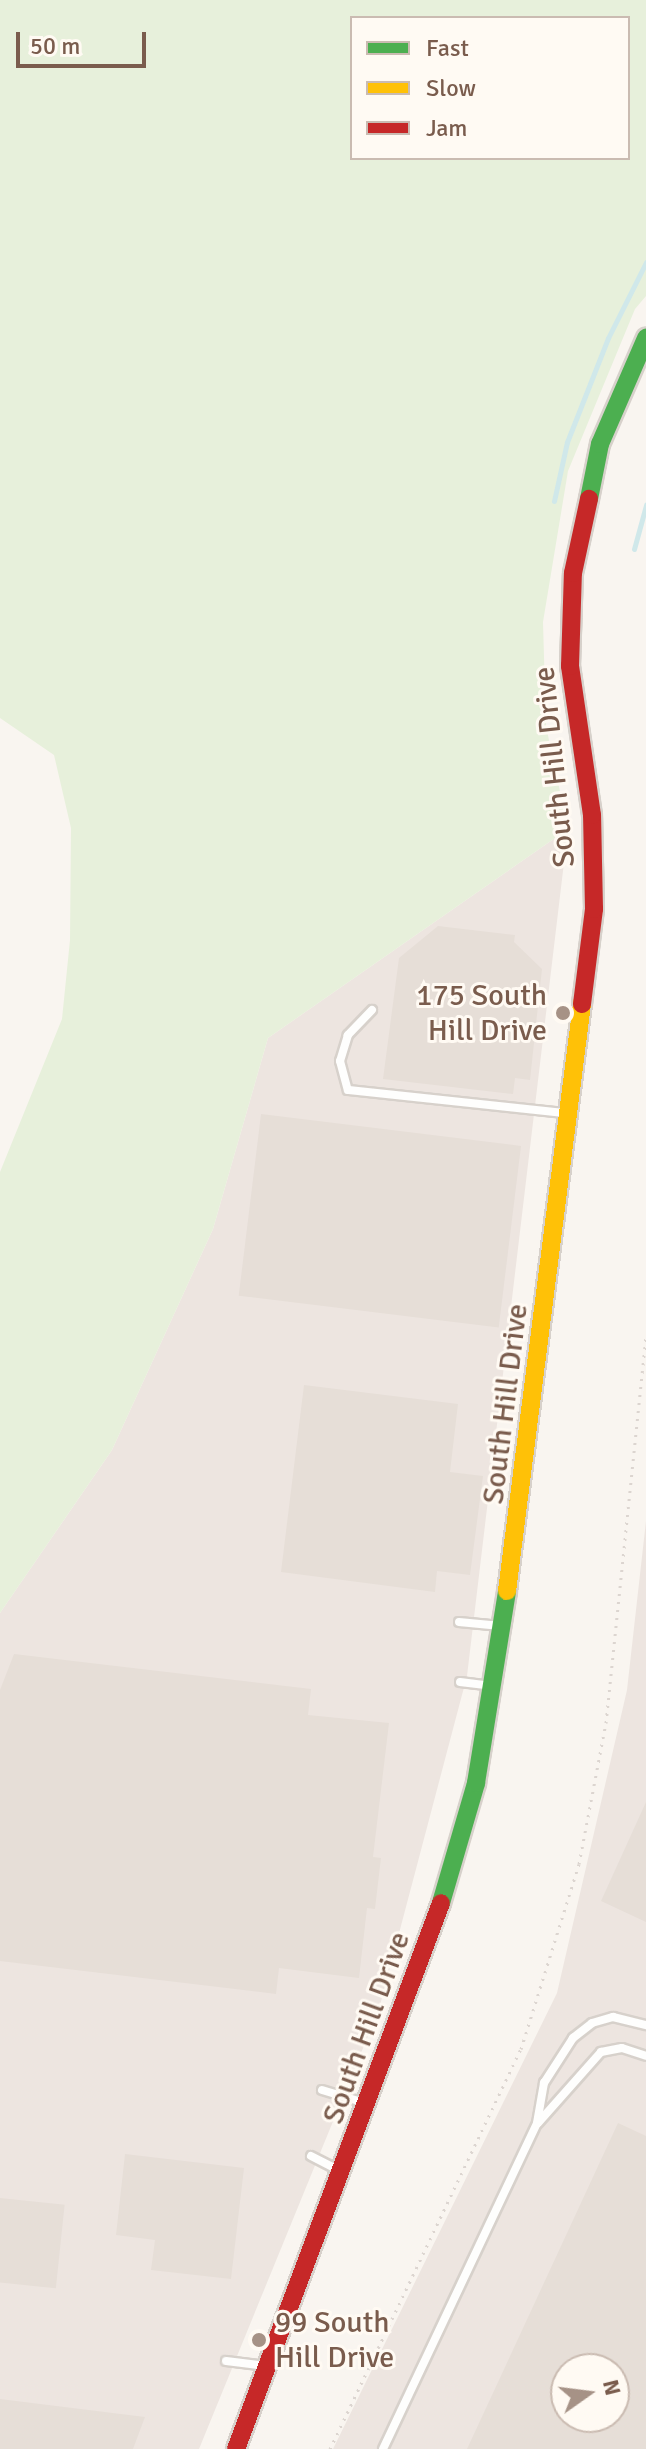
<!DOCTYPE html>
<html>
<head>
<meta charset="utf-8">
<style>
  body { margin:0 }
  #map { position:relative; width:646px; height:2449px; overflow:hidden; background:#f9f5f0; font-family:Signika,sans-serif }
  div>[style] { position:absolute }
  .industrial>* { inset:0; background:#ede5e0 }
  .green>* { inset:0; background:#e7f0db }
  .stream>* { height:5px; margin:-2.5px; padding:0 2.5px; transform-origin:2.5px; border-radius:2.5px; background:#d0e8ea }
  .building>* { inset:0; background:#e6ded7; transform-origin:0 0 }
  .path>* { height:3px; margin-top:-1.5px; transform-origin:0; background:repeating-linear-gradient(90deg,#dcd5d0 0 2px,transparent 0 8px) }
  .roads { filter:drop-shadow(2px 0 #d7d1cb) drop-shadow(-2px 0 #d7d1cb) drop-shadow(0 2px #d7d1cb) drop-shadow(0 -2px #d7d1cb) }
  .lane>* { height:8px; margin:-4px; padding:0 4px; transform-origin:4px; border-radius:4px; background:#fefefd }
  .fast>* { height:18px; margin:-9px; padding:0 9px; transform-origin:9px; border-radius:9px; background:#4caf50 }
  .slow>* { height:18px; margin:-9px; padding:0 9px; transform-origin:9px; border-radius:9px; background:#ffc107 }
  .jam>* { height:18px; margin:-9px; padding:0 9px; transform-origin:9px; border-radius:9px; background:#c62828 }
  .dots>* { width:22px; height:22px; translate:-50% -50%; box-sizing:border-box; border:4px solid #fffaf3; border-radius:50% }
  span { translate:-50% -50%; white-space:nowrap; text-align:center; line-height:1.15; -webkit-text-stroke:6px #fffaf3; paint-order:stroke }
  .street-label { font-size:30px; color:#7a5c4d }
  .poi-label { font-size:30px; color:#7a5c4d }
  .right { translate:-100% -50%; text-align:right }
  .left { translate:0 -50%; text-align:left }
  .legend { position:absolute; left:350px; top:16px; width:280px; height:144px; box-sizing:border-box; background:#fffaf3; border:2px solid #cabbb1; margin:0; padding:10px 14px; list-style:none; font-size:24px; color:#7a5c4d }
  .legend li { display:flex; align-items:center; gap:16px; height:40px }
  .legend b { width:40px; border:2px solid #cabbb1 }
  .north { position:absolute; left:550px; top:2353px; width:80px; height:80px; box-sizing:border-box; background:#fffaf3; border:2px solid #cabbb1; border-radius:50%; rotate:76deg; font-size:22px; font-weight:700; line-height:32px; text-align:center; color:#7a5c4d }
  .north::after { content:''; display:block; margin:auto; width:28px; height:36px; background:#a69286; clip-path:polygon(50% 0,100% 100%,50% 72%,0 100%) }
  .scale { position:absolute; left:16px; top:32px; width:130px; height:36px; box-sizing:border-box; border:4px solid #7a5c4d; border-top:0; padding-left:10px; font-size:24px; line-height:28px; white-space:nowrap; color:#7a5c4d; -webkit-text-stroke:6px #fffaf3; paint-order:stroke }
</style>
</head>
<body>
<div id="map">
  <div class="industrial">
    <div style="clip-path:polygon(568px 829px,467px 1676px,379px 2009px,199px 2449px,0 2449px,0 1613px,112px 1450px,213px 1229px,268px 1038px)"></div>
    <div style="clip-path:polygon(evenodd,646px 1521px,646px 2449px,333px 2449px,557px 1993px,627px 1690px,646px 1521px,566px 2369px,614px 2369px,614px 2417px,566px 2417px,566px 2369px)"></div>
  </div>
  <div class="green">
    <div style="clip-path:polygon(evenodd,0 0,646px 0,646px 296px,635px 309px,568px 471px,543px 622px,546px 726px,568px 829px,268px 1038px,213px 1229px,112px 1450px,0 1613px,0 1172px,62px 1019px,70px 940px,71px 828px,54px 755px,0 718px,0 0,352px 18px,628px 18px,628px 158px,352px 158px,352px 18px)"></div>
  </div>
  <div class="stream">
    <div style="left:554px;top:501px;width:60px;rotate:-77.6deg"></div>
    <div style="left:567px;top:442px;width:112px;rotate:-68.5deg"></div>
    <div style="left:608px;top:338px;width:85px;rotate:-63.4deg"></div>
    <div style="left:634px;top:549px;width:46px;rotate:-74.7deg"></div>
  </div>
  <div class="building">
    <div style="clip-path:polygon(438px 926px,515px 935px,514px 942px,542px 969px,530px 1080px,515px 1078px,513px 1094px,383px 1079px,399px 958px)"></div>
    <div style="left:261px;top:1114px;width:262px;height:183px;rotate:7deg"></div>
    <div style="clip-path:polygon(304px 1385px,458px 1404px,450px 1472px,483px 1476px,470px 1575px,437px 1571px,435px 1592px,281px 1572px)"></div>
    <div style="clip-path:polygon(14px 1654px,311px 1689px,308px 1715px,389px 1723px,373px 1857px,381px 1858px,375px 1909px,367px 1908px,359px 1978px,279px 1968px,276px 1994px,0 1961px,0 1690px)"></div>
    <div style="clip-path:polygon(646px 1802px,646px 1922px,601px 1901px)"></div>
    <div style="clip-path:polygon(evenodd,618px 2123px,646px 2136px,646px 2449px,467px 2449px,618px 2123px,566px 2369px,614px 2369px,614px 2417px,566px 2417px,566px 2369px)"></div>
    <div style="clip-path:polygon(125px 2154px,244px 2168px,231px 2279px,151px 2270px,155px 2240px,116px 2235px)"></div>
    <div style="left:0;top:2198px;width:65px;height:84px;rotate:6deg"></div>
    <div style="clip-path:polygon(0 2399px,145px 2417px,133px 2449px,0 2449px)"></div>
  </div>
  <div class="path">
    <div style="left:330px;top:2449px;width:443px;rotate:-64.5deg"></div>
    <div style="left:521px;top:2049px;width:194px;rotate:-72.6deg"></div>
    <div style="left:579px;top:1864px;width:144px;rotate:-79.2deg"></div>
    <div style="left:606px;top:1723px;width:389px;rotate:-84.1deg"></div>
  </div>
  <div class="roads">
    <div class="lane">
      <div style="left:372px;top:1010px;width:35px;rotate:134deg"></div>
      <div style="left:348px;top:1035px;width:27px;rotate:107deg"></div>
      <div style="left:340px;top:1061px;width:30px;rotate:75deg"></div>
      <div style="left:348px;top:1090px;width:218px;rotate:6.1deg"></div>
      <div style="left:459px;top:1622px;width:42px;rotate:5.4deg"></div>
      <div style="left:460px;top:1682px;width:34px;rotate:7deg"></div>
      <div style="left:322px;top:2090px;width:45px;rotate:16.8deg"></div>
      <div style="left:538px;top:2123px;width:95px;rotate:-48.4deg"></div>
      <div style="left:601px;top:2052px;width:21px;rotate:-11deg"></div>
      <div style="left:622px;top:2048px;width:25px;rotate:18deg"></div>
      <div style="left:311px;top:2156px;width:31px;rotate:27deg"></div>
      <div style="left:226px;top:2361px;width:41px;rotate:7deg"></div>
      <div style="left:383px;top:2449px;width:361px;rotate:-64.7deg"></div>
      <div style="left:537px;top:2123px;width:41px;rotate:-80.1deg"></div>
      <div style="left:544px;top:2083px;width:54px;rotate:-57.2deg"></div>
      <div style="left:573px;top:2038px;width:24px;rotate:-38deg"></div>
      <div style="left:592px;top:2023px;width:22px;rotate:-16deg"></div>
      <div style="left:613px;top:2017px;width:34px;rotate:14deg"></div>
    </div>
    <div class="fast">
      <div style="left:589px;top:499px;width:56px;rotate:-78.7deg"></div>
      <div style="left:600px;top:444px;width:116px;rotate:-66.5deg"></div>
      <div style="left:441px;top:1903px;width:125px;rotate:-73.7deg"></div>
      <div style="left:476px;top:1783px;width:194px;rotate:-80.8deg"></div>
    </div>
    <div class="slow">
      <div style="left:507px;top:1591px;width:592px;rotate:-82.72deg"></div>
    </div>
    <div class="jam">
      <div style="left:582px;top:1004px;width:96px;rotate:-82.8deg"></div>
      <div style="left:594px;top:909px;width:94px;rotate:-91.2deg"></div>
      <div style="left:592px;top:815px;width:151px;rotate:-98.4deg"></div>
      <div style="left:570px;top:666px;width:93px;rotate:-88.2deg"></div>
      <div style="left:573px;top:573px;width:76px;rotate:-77.8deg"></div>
      <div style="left:236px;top:2449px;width:583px;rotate:-69.42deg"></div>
    </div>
  </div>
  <div class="dots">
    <div style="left:563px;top:1013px;background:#a69286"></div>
    <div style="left:259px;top:2340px;background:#a69286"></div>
  </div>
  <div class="street-label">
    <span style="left:555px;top:767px;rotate:-96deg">South Hill Drive</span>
    <span style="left:506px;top:1404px;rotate:-83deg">South Hill Drive</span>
    <span style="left:367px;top:2028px;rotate:-70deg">South Hill Drive</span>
  </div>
  <div class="poi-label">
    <span class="right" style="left:547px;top:1013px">175 South<br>Hill Drive</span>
    <span class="left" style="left:275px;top:2340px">99 South<br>Hill Drive</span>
  </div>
  <ul class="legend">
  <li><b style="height:10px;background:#4caf50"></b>Fast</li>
  <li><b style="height:10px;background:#ffc107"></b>Slow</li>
  <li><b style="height:10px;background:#c62828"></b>Jam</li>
  </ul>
  <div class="north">N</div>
  <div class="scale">50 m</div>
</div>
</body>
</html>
